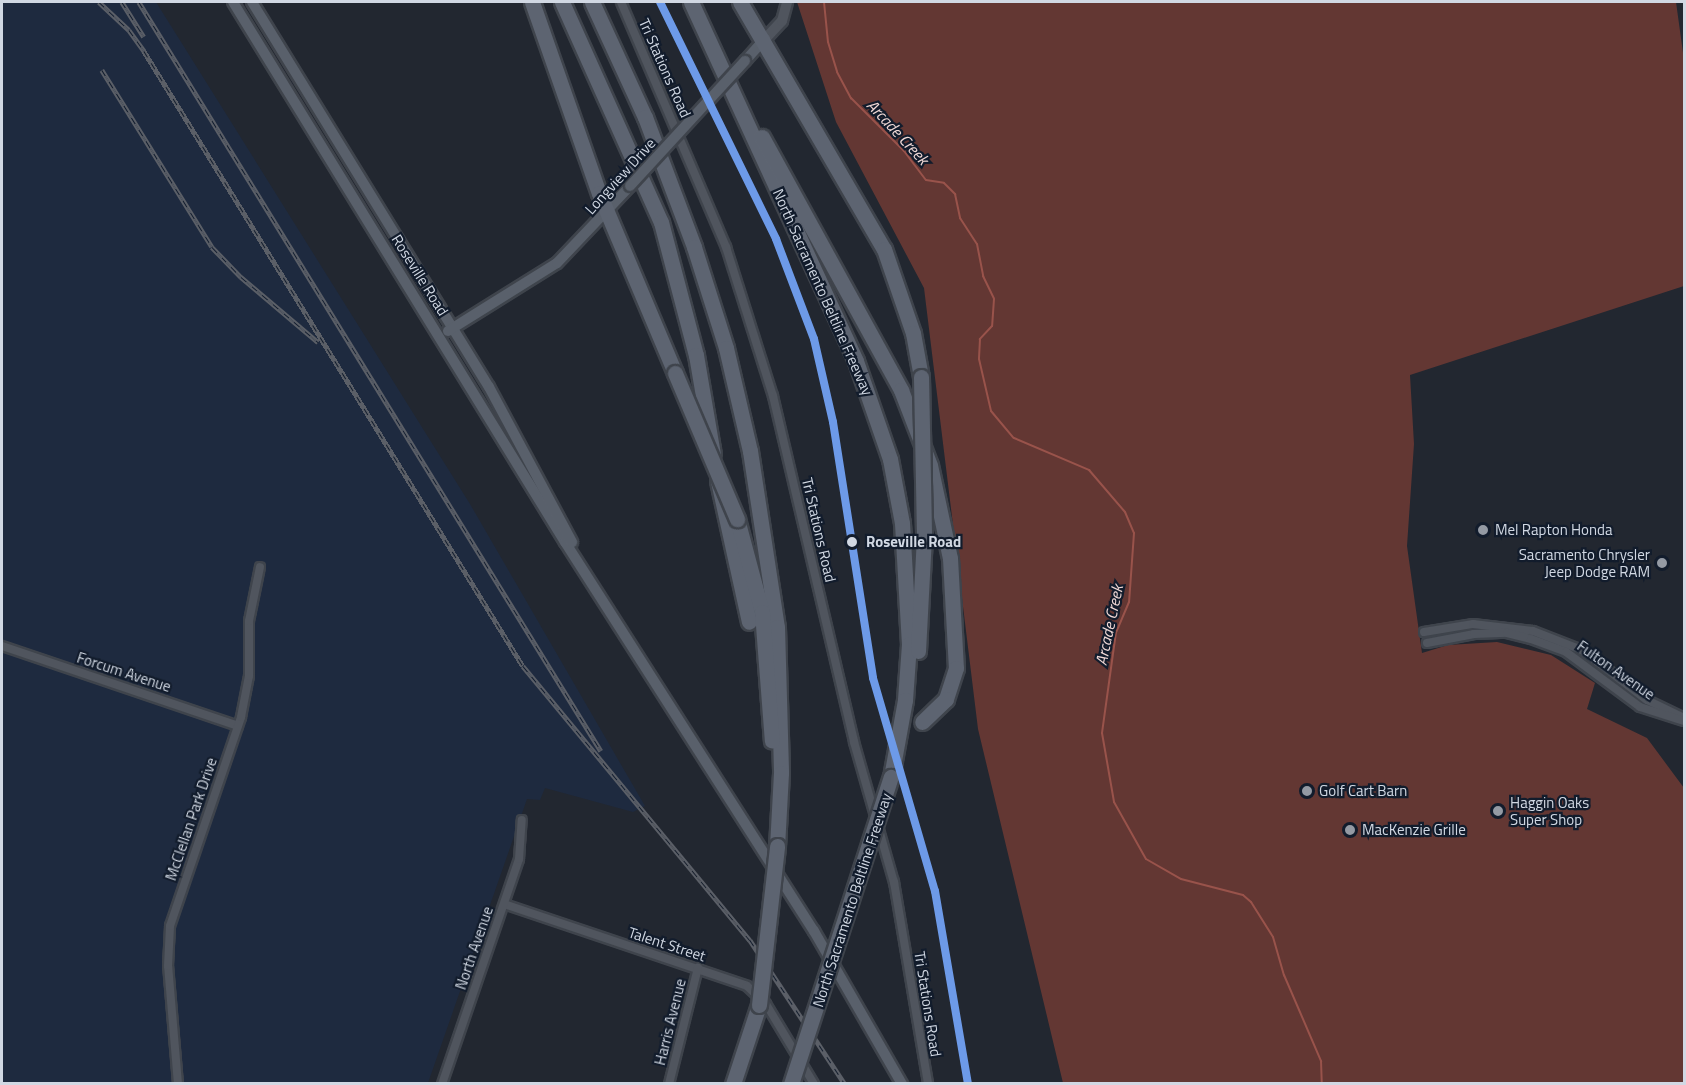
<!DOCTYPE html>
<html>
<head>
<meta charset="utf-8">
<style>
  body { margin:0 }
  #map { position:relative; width:1686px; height:1085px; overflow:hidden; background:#222730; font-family:"Titillium Web",sans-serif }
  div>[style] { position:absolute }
  .built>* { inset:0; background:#1e2a3f }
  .green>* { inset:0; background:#633733 }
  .stream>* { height:2px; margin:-1px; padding:0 1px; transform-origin:1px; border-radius:1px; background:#99534b }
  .roads { filter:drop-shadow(2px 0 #3f444c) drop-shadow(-2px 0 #3f444c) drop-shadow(0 2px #3f444c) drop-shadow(0 -2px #3f444c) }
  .minor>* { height:8px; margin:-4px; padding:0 4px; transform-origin:4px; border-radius:4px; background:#50555e }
  .tertiary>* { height:10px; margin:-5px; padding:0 5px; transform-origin:5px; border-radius:5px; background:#50555e }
  .secondary>* { height:10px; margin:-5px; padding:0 5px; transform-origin:5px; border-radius:5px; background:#59606b }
  .motorway>* { height:15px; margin:-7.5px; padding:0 7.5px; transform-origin:7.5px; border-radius:7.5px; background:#5d6471 }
  .rail>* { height:4.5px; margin-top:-2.25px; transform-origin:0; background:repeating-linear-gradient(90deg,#121c2c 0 7px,#5b5f67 0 14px); box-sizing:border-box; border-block:2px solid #5b5f67 }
  .bridges { filter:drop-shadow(2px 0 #3f444c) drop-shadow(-2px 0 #3f444c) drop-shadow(0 2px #3f444c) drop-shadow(0 -2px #3f444c) }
  .secondary-bridge>* { height:10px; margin:-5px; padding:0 5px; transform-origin:5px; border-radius:5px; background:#59606b }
  .motorway-bridge>* { height:15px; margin:-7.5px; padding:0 7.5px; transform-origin:7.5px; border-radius:7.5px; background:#5d6471 }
  .rail-1>* { height:8px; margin:-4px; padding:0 4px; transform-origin:4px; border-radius:4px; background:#6d9ae8 }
  .dots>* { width:16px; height:16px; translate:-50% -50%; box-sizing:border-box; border:3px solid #121c2c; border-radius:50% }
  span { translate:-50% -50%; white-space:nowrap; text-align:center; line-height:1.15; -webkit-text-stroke:4.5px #121c2c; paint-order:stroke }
  .street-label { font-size:15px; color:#d1d8e3 }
  .poi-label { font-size:15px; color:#d1d8e3 }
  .left { translate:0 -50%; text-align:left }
  .right { translate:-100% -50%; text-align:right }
  .stop-label { font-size:15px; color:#d1d8e3; font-weight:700 }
  .water-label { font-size:16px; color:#f2dad7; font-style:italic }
  .frame { position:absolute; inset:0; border:3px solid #d1d8e3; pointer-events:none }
</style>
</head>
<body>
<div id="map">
  <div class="built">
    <div style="clip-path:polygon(2px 2px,156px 2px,470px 504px,645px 806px,633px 812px,545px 788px,540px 800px,527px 799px,428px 1083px,2px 1084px)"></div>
  </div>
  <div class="green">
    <div style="clip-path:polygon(797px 2px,1676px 2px,1684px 60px,1684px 286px,1410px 375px,1414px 444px,1407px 546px,1422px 653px,1448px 645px,1497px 642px,1551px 655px,1595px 683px,1587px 709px,1647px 738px,1684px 788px,1684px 1083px,1063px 1083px,978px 729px,924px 288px,836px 122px)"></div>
  </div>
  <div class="stream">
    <div style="left:824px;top:2px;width:40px;rotate:84.3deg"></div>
    <div style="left:828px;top:42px;width:31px;rotate:73deg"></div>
    <div style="left:837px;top:72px;width:30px;rotate:62deg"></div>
    <div style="left:851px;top:98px;width:75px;rotate:45deg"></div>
    <div style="left:904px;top:151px;width:36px;rotate:53deg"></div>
    <div style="left:926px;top:180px;width:18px;rotate:9deg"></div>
    <div style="left:944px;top:183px;width:16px;rotate:45deg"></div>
    <div style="left:955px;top:194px;width:25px;rotate:78deg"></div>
    <div style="left:960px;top:218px;width:31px;rotate:57deg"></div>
    <div style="left:977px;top:244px;width:33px;rotate:79deg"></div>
    <div style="left:983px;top:276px;width:25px;rotate:64deg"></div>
    <div style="left:994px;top:299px;width:27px;rotate:94deg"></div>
    <div style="left:992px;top:326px;width:18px;rotate:133deg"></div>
    <div style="left:980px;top:339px;width:20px;rotate:93deg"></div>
    <div style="left:979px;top:359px;width:53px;rotate:77deg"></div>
    <div style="left:991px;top:411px;width:35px;rotate:50deg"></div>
    <div style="left:1014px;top:438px;width:82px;rotate:23.1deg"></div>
    <div style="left:1089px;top:470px;width:55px;rotate:49.4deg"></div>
    <div style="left:1125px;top:512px;width:23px;rotate:67deg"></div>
    <div style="left:1134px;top:533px;width:69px;rotate:94.1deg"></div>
    <div style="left:1129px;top:602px;width:33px;rotate:113deg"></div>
    <div style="left:1116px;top:632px;width:102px;rotate:97.9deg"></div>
    <div style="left:1102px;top:733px;width:70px;rotate:80.1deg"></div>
    <div style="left:1114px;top:802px;width:65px;rotate:60.7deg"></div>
    <div style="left:1146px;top:859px;width:40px;rotate:29.7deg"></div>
    <div style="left:1181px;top:879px;width:64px;rotate:14.5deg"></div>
    <div style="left:1243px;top:895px;width:11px;rotate:41deg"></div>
    <div style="left:1251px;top:902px;width:41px;rotate:57.8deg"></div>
    <div style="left:1273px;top:937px;width:40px;rotate:74deg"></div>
    <div style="left:1284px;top:975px;width:94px;rotate:66.7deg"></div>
    <div style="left:1321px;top:1061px;width:23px;rotate:88deg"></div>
  </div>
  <div class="roads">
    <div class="minor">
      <div style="left:621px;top:2px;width:267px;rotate:66.8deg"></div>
      <div style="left:726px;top:247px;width:156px;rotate:72.5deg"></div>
      <div style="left:773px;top:396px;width:355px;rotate:76.8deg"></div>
      <div style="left:854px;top:742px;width:146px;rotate:74.1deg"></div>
      <div style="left:894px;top:882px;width:205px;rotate:80.4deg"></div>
      <div style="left:1424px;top:632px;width:50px;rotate:-9.3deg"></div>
      <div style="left:1473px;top:624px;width:60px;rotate:6.7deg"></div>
      <div style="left:1533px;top:631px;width:53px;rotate:21.2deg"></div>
      <div style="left:1582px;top:650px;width:82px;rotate:37.6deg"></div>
      <div style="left:1647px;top:700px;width:41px;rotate:25.9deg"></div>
      <div style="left:1427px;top:643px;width:48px;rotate:-10.8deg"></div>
      <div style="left:1474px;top:634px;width:33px;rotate:-2deg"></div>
      <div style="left:1507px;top:633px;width:25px;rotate:14deg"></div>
      <div style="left:1531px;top:639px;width:37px;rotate:20deg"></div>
      <div style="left:1566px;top:652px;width:92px;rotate:36.6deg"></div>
      <div style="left:1640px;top:707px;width:46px;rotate:17.7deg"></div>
      <div style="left:2px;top:646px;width:249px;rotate:18.7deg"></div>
      <div style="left:504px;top:904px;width:256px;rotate:18.6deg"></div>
      <div style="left:747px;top:986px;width:26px;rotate:43deg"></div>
      <div style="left:766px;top:1004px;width:93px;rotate:59deg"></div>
      <div style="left:178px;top:1084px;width:118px;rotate:-94.8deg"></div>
      <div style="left:168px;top:966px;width:40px;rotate:-87.1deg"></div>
      <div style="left:170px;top:926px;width:221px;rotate:-71.2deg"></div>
      <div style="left:241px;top:717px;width:42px;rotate:-79deg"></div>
      <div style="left:249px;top:676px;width:55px;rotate:-90deg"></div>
      <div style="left:249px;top:621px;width:55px;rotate:-78.5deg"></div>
      <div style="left:442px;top:1084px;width:238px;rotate:-71.1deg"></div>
      <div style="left:519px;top:859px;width:39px;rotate:-86deg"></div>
      <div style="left:669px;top:1084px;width:120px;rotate:-76deg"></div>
    </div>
    <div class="tertiary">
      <div style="left:765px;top:39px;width:25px;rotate:-47deg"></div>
      <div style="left:782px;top:21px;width:20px;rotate:-75deg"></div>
    </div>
    <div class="secondary">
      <div style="left:233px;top:2px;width:634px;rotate:58.42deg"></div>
      <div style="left:565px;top:542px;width:462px;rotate:57.4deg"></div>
      <div style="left:814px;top:931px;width:177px;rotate:60.1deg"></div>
      <div style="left:252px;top:2px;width:452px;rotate:58.4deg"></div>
      <div style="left:489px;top:387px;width:176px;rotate:61.8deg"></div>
      <div style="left:745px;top:61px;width:30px;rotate:-48deg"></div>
      <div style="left:448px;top:331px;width:128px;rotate:-32deg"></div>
      <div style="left:557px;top:263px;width:106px;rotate:-46.5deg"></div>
    </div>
    <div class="motorway">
      <div style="left:532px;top:2px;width:202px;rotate:70.7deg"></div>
      <div style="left:599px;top:193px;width:195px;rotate:67.1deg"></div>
      <div style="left:562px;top:2px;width:241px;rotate:65.8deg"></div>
      <div style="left:661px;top:222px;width:138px;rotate:75.3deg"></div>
      <div style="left:696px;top:355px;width:100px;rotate:80.3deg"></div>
      <div style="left:592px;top:2px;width:127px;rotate:65.3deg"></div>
      <div style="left:645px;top:117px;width:139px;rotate:69.3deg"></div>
      <div style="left:694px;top:247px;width:106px;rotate:72.4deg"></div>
      <div style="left:726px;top:348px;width:106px;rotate:76.9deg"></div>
      <div style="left:750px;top:451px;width:178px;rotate:81.3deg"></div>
      <div style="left:777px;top:627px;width:146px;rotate:88.4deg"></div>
      <div style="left:781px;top:773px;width:73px;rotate:93.1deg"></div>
      <div style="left:691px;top:2px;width:395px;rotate:65.3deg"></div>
      <div style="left:856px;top:361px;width:104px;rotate:70.9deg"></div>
      <div style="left:890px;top:459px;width:65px;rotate:79.4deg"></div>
      <div style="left:902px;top:523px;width:121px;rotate:86.7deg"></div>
      <div style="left:909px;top:644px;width:56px;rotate:94.1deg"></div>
      <div style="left:905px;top:700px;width:78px;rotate:100.3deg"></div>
      <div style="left:740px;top:2px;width:286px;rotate:59.8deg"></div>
      <div style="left:884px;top:249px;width:89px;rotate:71deg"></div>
      <div style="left:913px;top:333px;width:45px;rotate:79.7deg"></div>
      <div style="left:762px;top:137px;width:289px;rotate:61.2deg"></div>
      <div style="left:901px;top:390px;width:80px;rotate:68.9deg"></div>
      <div style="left:930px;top:465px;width:95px;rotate:77.9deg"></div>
      <div style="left:950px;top:558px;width:110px;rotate:86.9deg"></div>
      <div style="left:956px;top:668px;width:33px;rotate:108deg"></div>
      <div style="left:946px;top:699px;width:33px;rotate:136deg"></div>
      <div style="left:718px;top:481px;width:144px;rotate:77.6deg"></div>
      <div style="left:737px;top:519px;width:96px;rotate:75deg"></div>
      <div style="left:762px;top:612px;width:129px;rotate:85.6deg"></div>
      <div style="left:918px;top:651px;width:116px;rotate:-87deg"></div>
      <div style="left:733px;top:1084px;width:83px;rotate:-71.8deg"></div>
    </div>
  </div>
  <div class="rail">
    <div style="left:99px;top:2px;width:41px;rotate:43deg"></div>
    <div style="left:129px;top:30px;width:26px;rotate:54deg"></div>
    <div style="left:144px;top:51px;width:722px;rotate:58.36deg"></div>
    <div style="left:523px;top:666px;width:356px;rotate:50.4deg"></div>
    <div style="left:750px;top:940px;width:173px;rotate:56.6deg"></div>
    <div style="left:122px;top:2px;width:41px;rotate:57.8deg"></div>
    <div style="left:139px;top:2px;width:880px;rotate:58.33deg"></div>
    <div style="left:102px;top:70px;width:208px;rotate:58.1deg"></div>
    <div style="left:212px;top:247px;width:42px;rotate:46deg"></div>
    <div style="left:241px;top:277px;width:101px;rotate:40.2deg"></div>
  </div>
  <div class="bridges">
    <div class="secondary-bridge">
      <div style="left:630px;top:186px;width:170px;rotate:-47.4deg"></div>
    </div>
    <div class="motorway-bridge">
      <div style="left:675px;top:373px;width:159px;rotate:67deg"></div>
      <div style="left:921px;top:377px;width:158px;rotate:88.9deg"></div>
      <div style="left:759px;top:1005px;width:160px;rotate:-83.5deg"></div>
      <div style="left:791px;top:1084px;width:323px;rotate:-72deg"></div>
    </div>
  </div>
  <div class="rail-1">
    <div style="left:660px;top:2px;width:264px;rotate:63.9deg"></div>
    <div style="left:776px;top:239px;width:107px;rotate:69.2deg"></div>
    <div style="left:814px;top:339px;width:85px;rotate:77.1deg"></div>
    <div style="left:833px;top:422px;width:259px;rotate:81.1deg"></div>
    <div style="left:873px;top:678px;width:222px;rotate:73.8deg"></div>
    <div style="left:935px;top:891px;width:196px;rotate:80.3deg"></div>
  </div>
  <div class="dots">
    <div style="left:1483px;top:530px;background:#949aa4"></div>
    <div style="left:852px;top:542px;background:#d1d8e3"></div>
    <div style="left:1662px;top:563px;background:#949aa4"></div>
    <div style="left:1307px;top:791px;background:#949aa4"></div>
    <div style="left:1498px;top:811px;background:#949aa4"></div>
    <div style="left:1350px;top:830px;background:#949aa4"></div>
  </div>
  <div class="street-label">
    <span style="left:665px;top:68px;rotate:66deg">Tri Stations Road</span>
    <span style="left:620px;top:176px;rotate:-48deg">Longview Drive</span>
    <span style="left:420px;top:275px;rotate:58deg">Roseville Road</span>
    <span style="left:823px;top:292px;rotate:66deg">North Sacramento Beltline Freeway</span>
    <span style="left:819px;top:530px;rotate:77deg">Tri Stations Road</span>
    <span style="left:1616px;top:670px;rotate:35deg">Fulton Avenue</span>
    <span style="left:124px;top:672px;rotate:18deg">Forcum Avenue</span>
    <span style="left:191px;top:819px;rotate:-71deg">McClellan Park Drive</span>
    <span style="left:852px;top:900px;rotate:-72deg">North Sacramento Beltline Freeway</span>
    <span style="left:667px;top:944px;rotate:18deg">Talent Street</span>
    <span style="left:474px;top:948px;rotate:-71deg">North Avenue</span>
    <span style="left:928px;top:1004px;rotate:81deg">Tri Stations Road</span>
    <span style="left:670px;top:1022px;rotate:-76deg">Harris Avenue</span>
  </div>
  <div class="poi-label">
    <span class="left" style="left:1495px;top:530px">Mel Rapton Honda</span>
    <span class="right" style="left:1650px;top:563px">Sacramento Chrysler<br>Jeep Dodge RAM</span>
    <span class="left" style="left:1319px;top:791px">Golf Cart Barn</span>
    <span class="left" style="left:1510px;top:811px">Haggin Oaks<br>Super Shop</span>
    <span class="left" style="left:1362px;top:830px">MacKenzie Grille</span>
  </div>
  <div class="stop-label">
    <span class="left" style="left:866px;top:542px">Roseville Road</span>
  </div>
  <div class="water-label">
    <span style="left:898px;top:132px;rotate:47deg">Arcade Creek</span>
    <span style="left:1109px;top:625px;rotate:-78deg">Arcade Creek</span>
  </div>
  <div class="frame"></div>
</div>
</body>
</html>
